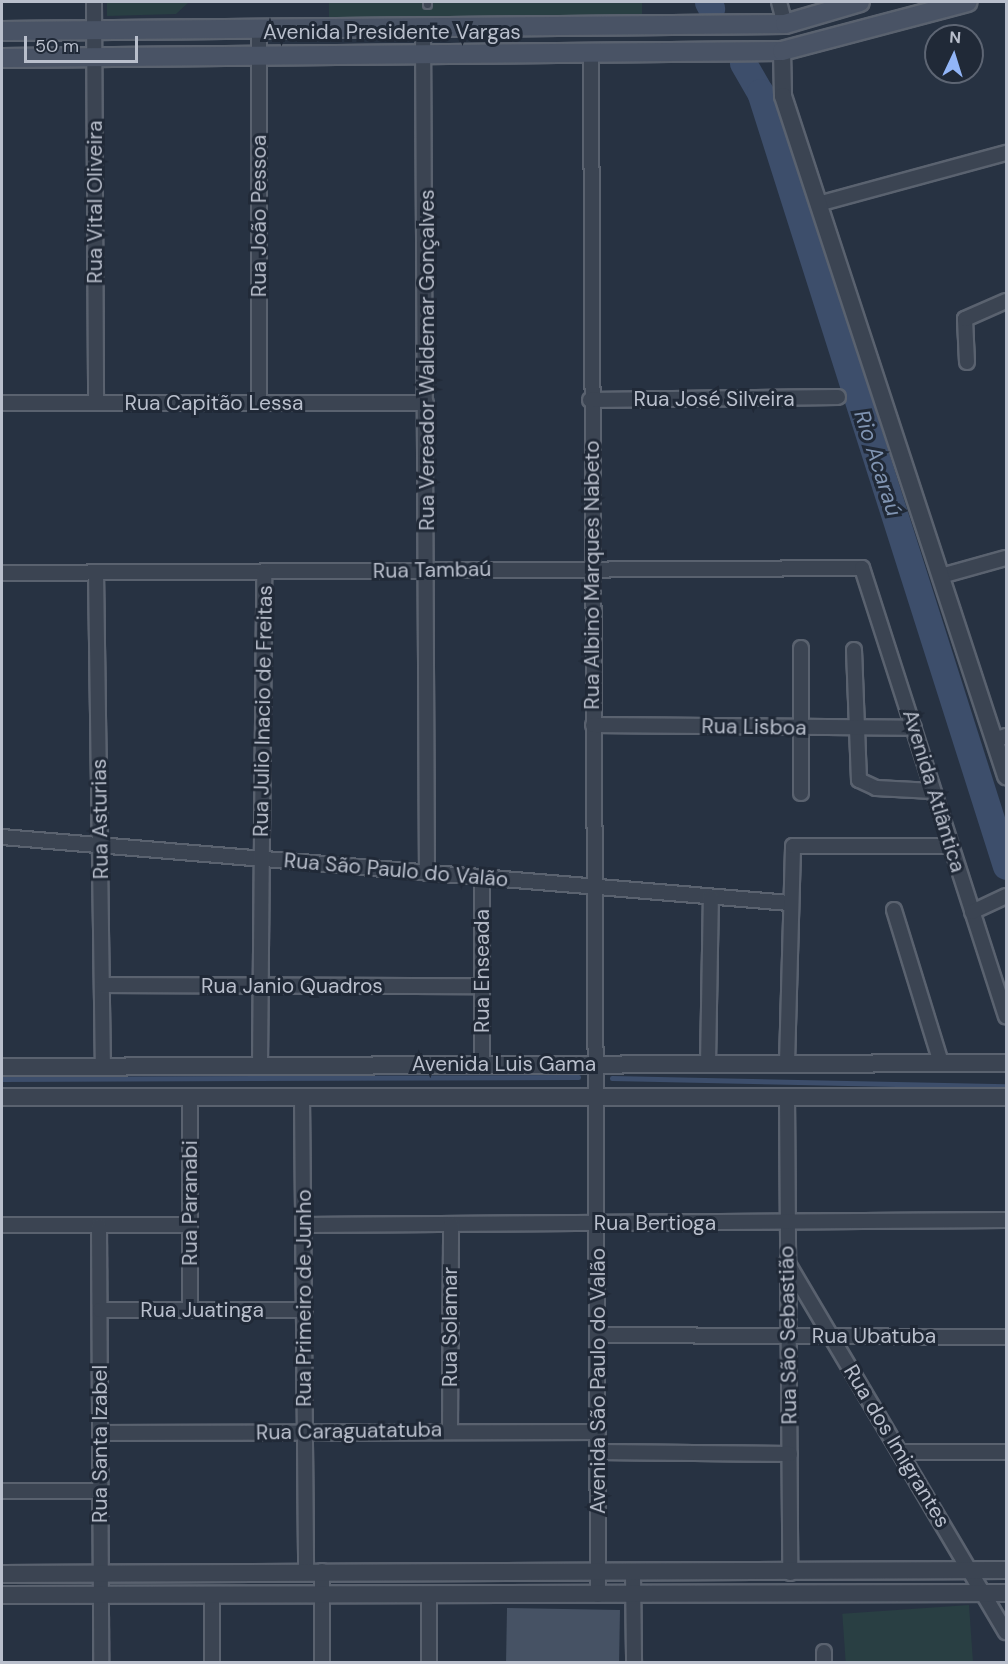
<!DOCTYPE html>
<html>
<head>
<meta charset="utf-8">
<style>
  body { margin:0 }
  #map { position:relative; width:1008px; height:1664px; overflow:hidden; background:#273242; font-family:"DM Sans",sans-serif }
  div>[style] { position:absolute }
  .green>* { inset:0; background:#293f43; transform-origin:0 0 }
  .stream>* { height:4.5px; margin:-2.25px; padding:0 2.25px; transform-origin:2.25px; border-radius:2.25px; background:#3d4e6b }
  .river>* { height:27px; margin:-13.5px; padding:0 13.5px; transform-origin:13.5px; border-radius:13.5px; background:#3d4e6b }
  .building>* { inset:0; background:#465264; transform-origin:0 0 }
  .roads { filter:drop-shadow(2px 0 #5a626f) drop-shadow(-2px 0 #5a626f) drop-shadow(0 2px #5a626f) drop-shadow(0 -2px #5a626f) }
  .service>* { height:7px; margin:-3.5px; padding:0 3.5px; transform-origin:3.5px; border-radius:3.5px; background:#3b4452 }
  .minor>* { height:14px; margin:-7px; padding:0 7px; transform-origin:7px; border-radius:7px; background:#3b4452 }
  .tertiary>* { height:16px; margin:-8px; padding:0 8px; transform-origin:8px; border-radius:8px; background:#3b4452 }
  .secondary>* { height:18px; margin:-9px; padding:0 9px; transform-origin:9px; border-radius:9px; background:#495365 }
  span { translate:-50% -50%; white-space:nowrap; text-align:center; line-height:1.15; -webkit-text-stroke:6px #202937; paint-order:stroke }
  .street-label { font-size:21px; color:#b9bfcc }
  .water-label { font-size:22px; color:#8094b2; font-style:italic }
  .frame { position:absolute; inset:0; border:3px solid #b9bfcc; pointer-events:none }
  .north { position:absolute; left:924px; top:24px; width:60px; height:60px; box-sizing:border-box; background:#202937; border:2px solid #5d6573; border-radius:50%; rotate:4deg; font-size:16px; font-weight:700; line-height:24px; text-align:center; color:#b9bfcc }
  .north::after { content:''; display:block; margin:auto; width:21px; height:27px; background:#92b5f7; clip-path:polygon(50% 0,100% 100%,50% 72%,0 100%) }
  .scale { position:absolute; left:24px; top:36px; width:114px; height:27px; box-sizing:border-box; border:3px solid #b9bfcc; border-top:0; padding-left:8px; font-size:18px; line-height:21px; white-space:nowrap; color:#b9bfcc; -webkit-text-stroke:4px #202937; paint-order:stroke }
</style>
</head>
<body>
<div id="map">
  <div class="green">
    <div style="clip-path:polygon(107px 2px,189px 2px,176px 14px,107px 16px)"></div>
    <div style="left:329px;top:2px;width:313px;height:16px"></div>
    <div style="left:969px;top:1605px;width:57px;height:127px;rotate:86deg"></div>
  </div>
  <div class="stream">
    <div style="left:612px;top:1078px;width:394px;rotate:1.2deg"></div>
    <div style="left:2px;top:1079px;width:576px;rotate:-0.2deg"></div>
  </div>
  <div class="river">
    <div style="left:708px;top:2px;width:7px;rotate:63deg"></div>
    <div style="left:743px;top:63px;width:34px;rotate:60deg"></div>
    <div style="left:760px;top:92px;width:812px;rotate:72.37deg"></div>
  </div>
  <div class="building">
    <div style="left:507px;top:1608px;width:113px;height:54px;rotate:1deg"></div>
  </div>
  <div class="roads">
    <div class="service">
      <div style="left:427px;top:2px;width:2px;rotate:90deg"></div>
    </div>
    <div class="minor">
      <div style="left:94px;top:2px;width:401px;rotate:89.7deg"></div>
      <div style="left:779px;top:2px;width:23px;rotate:75deg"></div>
      <div style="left:423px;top:27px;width:846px;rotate:89.73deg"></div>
      <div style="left:259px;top:28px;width:375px;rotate:90deg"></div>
      <div style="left:591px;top:54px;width:1541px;rotate:89.74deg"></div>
      <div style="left:822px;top:203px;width:191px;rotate:-15.2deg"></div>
      <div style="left:967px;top:362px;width:43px;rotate:-92.7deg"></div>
      <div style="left:965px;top:319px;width:45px;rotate:-23.7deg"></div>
      <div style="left:590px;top:400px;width:248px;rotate:-0.7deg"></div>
      <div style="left:2px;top:403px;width:424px"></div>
      <div style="left:96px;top:572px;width:494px;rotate:89.2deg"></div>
      <div style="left:2px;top:573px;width:860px;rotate:-0.33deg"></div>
      <div style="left:862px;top:568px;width:471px;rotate:72.2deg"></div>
      <div style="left:941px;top:576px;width:67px;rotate:-15.5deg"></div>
      <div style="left:854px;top:650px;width:130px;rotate:87.8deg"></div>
      <div style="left:859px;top:780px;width:19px;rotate:25deg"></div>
      <div style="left:876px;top:788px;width:57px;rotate:3deg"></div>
      <div style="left:593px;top:725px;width:321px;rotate:0.5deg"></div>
      <div style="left:994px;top:740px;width:13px;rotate:-18deg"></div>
      <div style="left:801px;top:793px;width:145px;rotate:-90deg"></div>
      <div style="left:2px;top:837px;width:791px;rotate:4.79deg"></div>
      <div style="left:894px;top:910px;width:160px;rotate:72.9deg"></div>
      <div style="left:972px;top:912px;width:38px;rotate:-25deg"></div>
      <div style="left:103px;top:985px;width:379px;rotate:0.2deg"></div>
      <div style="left:787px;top:1063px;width:217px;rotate:-88.4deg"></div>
      <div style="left:793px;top:846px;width:157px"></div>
      <div style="left:482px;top:1064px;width:187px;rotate:-90deg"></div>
      <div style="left:708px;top:1064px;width:167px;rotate:-89deg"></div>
      <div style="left:260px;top:1065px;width:493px;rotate:-89.5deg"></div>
      <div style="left:787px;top:1096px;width:477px;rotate:89.6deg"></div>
      <div style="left:302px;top:1097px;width:474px;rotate:89.5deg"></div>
      <div style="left:2px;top:1225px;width:187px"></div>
      <div style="left:304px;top:1225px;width:702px;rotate:-0.41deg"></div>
      <div style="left:99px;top:1226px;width:436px;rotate:89.7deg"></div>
      <div style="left:787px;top:1262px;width:430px;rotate:59.4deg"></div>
      <div style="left:100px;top:1310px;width:205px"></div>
      <div style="left:190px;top:1310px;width:213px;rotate:-90deg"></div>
      <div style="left:598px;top:1335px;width:408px;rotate:0.3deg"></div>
      <div style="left:450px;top:1430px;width:206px;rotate:-89.7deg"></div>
      <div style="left:100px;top:1433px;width:498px;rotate:-0.1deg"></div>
      <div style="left:598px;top:1452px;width:192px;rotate:0.6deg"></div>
      <div style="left:900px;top:1452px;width:106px"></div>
      <div style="left:2px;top:1491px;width:99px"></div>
      <div style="left:322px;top:1571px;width:91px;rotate:90deg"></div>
      <div style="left:633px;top:1575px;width:87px;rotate:89.3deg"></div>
      <div style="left:429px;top:1595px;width:67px;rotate:90deg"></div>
      <div style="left:824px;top:1652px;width:10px;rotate:90deg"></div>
      <div style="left:212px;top:1662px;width:67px;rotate:-90deg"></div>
    </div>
    <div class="tertiary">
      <div style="left:782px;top:51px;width:45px;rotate:88.7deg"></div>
      <div style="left:783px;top:96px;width:716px;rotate:71.84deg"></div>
      <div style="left:2px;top:1067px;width:1004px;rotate:-0.23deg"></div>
      <div style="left:2px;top:1097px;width:1004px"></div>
      <div style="left:2px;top:1574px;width:1004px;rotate:-0.23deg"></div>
      <div style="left:2px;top:1595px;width:1004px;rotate:-0.11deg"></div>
    </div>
    <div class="secondary">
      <div style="left:2px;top:31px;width:783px;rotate:-0.51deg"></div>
      <div style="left:785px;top:24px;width:78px;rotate:-16.3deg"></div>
      <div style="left:2px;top:58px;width:780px;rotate:-0.51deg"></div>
      <div style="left:782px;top:51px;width:192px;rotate:-14.8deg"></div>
    </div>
  </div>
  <div class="street-label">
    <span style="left:392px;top:32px">Avenida Presidente Vargas</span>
    <span style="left:95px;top:202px;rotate:-90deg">Rua Vital Oliveira</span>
    <span style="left:259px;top:216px;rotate:-90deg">Rua João Pessoa</span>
    <span style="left:427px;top:360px;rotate:-90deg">Rua Vereador Waldemar Gonçalves</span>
    <span style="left:714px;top:399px">Rua José Silveira</span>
    <span style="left:214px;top:403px">Rua Capitão Lessa</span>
    <span style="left:432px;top:570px;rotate:-1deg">Rua Tambaú</span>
    <span style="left:592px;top:575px;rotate:-90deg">Rua Albino Marques Nabeto</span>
    <span style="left:263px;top:711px;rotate:-89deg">Rua Julio Inacio de Freitas</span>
    <span style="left:754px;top:727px;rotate:1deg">Rua Lisboa</span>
    <span style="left:934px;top:791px;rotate:73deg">Avenida Atlântica</span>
    <span style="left:100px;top:819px;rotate:-91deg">Rua Asturias</span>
    <span style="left:396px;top:870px;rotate:5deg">Rua São Paulo do Valão</span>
    <span style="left:482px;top:971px;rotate:-90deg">Rua Enseada</span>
    <span style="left:292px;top:986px">Rua Janio Quadros</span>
    <span style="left:504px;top:1064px">Avenida Luis Gama</span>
    <span style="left:190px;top:1203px;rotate:-90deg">Rua Paranabi</span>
    <span style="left:655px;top:1223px">Rua Bertioga</span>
    <span style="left:304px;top:1298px;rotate:-90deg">Rua Primeiro de Junho</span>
    <span style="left:202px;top:1310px">Rua Juatinga</span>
    <span style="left:450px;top:1327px;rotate:-90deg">Rua Solamar</span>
    <span style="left:788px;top:1335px;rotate:-91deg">Rua São Sebastião</span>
    <span style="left:874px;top:1336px">Rua Ubatuba</span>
    <span style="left:598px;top:1381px;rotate:-90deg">Avenida São Paulo do Valão</span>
    <span style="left:349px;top:1431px;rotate:-1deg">Rua Caraguatatuba</span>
    <span style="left:100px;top:1444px;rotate:-90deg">Rua Santa Izabel</span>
    <span style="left:897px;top:1446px;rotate:59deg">Rua dos Imigrantes</span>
  </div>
  <div class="water-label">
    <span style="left:878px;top:463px;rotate:72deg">Rio Acaraú</span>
  </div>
  <div class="frame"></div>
  <div class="north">N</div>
  <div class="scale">50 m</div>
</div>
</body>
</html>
